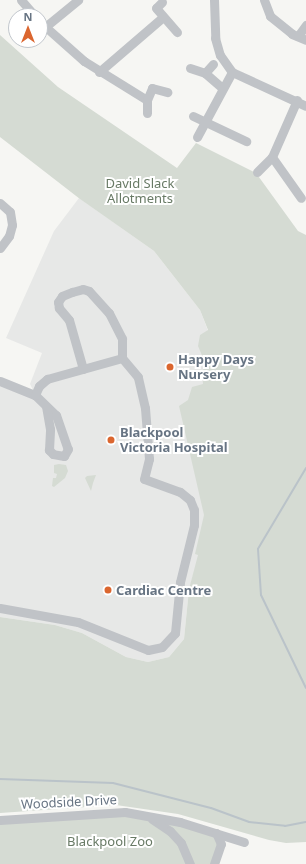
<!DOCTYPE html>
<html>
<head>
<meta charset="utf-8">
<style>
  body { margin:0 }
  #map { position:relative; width:306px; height:864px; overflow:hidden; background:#f6f6f3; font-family:"Noto Sans",sans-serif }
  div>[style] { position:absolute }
  .built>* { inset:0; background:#e7e8e7 }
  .green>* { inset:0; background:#d5dbd3 }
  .stream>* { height:2px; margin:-1px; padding:0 1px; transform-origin:1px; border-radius:1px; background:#bac3c9 }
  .minor>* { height:9px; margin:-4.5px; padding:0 4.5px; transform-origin:4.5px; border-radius:4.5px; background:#c0c3c7 }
  .dots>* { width:11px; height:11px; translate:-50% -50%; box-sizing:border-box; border:2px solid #fff; border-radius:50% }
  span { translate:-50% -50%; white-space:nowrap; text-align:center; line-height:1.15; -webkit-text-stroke:4px #fff; paint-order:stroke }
  .park-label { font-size:13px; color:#687a65 }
  .poi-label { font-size:13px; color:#677483; font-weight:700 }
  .left { translate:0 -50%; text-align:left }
  .street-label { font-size:13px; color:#677483 }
  .north { position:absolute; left:8px; top:8px; width:40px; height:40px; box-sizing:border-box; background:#fff; border:1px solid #c2c7cd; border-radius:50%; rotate:0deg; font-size:11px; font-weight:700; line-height:16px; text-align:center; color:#677483 }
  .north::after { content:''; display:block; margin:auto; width:14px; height:18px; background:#db662f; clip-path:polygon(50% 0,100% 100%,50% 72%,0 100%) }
</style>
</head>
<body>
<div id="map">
  <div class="built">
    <div style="clip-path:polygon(79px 198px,154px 251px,200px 310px,224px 373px,227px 464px,189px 589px,184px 639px,169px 657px,148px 662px,126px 657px,82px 633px,55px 625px,0 617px,0 381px,35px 394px,30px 384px,42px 353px,6px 338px,54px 231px)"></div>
  </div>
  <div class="green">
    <div style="clip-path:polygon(0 35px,58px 87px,177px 168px,196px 143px,256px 173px,298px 231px,306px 235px,306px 842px,286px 843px,269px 840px,178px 814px,116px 805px,0 813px,0 617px,55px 625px,82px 633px,126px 657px,148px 662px,169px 657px,184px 639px,189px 589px,198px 555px,195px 554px,204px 515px,179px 406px,188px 400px,192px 387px,203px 384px,202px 372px,206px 365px,198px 346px,200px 335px,208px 330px,200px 310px,154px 251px,80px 199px,0 137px)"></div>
    <div style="clip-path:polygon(59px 464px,66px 465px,68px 471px,65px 478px,54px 487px,52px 486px,53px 478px,56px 478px,57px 474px,54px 473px,54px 465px)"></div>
    <div style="clip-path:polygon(96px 475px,93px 483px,91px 491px,85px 478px,87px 476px)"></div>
    <div style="clip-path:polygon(133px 813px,219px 837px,214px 864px,0 864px,0 820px)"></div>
  </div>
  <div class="stream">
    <div style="left:306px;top:468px;width:94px;rotate:120.7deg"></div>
    <div style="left:258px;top:549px;width:46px;rotate:86.3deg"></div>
    <div style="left:261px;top:595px;width:103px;rotate:64.2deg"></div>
    <div style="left:0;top:779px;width:113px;rotate:2deg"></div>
    <div style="left:113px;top:783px;width:101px;rotate:14.3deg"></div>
    <div style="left:211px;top:808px;width:40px;rotate:20.2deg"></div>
    <div style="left:249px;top:822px;width:36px;rotate:6deg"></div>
    <div style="left:285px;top:826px;width:21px;rotate:-11deg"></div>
  </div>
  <div class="minor">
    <div style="left:21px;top:0;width:21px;rotate:49deg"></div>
    <div style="left:214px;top:0;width:38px;rotate:88deg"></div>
    <div style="left:215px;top:38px;width:18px;rotate:74deg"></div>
    <div style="left:220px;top:55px;width:21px;rotate:55deg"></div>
    <div style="left:232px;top:72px;width:81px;rotate:24.7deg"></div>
    <div style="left:264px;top:0;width:17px;rotate:69deg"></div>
    <div style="left:270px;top:16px;width:28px;rotate:39deg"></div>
    <div style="left:292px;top:34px;width:15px;rotate:23deg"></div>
    <div style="left:162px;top:2px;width:8px;rotate:135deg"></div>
    <div style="left:156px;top:8px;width:32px;rotate:49deg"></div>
    <div style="left:40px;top:22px;width:59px;rotate:41.6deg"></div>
    <div style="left:84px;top:61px;width:74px;rotate:31.8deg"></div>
    <div style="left:147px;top:100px;width:13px;rotate:90deg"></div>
    <div style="left:45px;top:27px;width:43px;rotate:-39.3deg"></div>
    <div style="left:298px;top:36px;width:14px;rotate:-54deg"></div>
    <div style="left:190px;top:68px;width:16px;rotate:18deg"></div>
    <div style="left:205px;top:73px;width:23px;rotate:41deg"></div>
    <div style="left:99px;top:72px;width:84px;rotate:-40.7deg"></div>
    <div style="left:205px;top:73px;width:12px;rotate:-48deg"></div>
    <div style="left:147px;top:100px;width:13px;rotate:-67deg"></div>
    <div style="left:152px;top:88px;width:16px;rotate:15deg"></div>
    <div style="left:297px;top:100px;width:62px;rotate:113.7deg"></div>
    <div style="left:272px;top:157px;width:50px;rotate:54.7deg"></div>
    <div style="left:193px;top:116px;width:59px;rotate:25.3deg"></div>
    <div style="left:197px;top:137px;width:74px;rotate:-61.7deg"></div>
    <div style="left:257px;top:172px;width:21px;rotate:-45deg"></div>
    <div style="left:0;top:203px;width:13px;rotate:42deg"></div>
    <div style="left:10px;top:212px;width:13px;rotate:81deg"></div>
    <div style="left:12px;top:225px;width:11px;rotate:105deg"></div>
    <div style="left:9px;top:236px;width:15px;rotate:127deg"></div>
    <div style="left:83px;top:369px;width:51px;rotate:-105.9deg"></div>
    <div style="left:69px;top:320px;width:16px;rotate:-130deg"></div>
    <div style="left:59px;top:308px;width:6px;rotate:-99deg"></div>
    <div style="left:58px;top:302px;width:7px;rotate:-56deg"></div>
    <div style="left:62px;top:296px;width:11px;rotate:-22deg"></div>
    <div style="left:72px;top:292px;width:11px;rotate:-15deg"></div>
    <div style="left:83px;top:289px;width:6px;rotate:18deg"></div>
    <div style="left:89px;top:291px;width:30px;rotate:48deg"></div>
    <div style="left:109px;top:313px;width:29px;rotate:63deg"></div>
    <div style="left:122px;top:339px;width:19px;rotate:90deg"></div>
    <div style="left:0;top:381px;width:38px;rotate:22deg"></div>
    <div style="left:35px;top:395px;width:29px;rotate:44deg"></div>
    <div style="left:56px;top:415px;width:36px;rotate:71deg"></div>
    <div style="left:68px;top:449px;width:8px;rotate:120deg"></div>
    <div style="left:64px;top:456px;width:11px;rotate:-170deg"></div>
    <div style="left:53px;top:454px;width:6px;rotate:-135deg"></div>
    <div style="left:49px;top:450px;width:21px;rotate:-87deg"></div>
    <div style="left:50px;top:429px;width:22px;rotate:-100deg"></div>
    <div style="left:35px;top:395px;width:10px;rotate:-66deg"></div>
    <div style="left:39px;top:386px;width:11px;rotate:-41deg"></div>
    <div style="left:47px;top:379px;width:78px;rotate:-15.6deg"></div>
    <div style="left:0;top:608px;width:79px;rotate:10.2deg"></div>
    <div style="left:78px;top:622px;width:75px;rotate:21.8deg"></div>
    <div style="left:148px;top:650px;width:14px;rotate:-12deg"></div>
    <div style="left:162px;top:647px;width:19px;rotate:-47deg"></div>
    <div style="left:175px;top:633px;width:51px;rotate:-84.4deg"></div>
    <div style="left:180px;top:582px;width:59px;rotate:-76.2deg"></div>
    <div style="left:194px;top:525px;width:15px;rotate:-90deg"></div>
    <div style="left:194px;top:510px;width:11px;rotate:-112deg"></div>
    <div style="left:190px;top:500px;width:13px;rotate:-141deg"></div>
    <div style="left:180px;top:492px;width:38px;rotate:-160deg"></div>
    <div style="left:144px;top:479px;width:21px;rotate:-76deg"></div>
    <div style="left:149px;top:459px;width:51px;rotate:-94.5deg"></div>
    <div style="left:145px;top:408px;width:32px;rotate:-103deg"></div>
    <div style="left:138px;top:377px;width:25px;rotate:-130deg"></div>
    <div style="left:152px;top:819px;width:22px;rotate:34deg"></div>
    <div style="left:170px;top:831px;width:16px;rotate:47deg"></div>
    <div style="left:181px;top:843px;width:23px;rotate:67deg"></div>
    <div style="left:0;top:820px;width:125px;rotate:-3.7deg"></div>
    <div style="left:125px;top:812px;width:56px;rotate:10.3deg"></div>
    <div style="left:180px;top:822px;width:67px;rotate:17.4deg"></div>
    <div style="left:214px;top:864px;width:21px;rotate:-71deg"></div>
    <div style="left:221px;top:844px;width:12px;rotate:-114deg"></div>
  </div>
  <div class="dots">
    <div style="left:170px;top:367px;background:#db662f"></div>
    <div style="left:111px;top:440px;background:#db662f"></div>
    <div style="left:108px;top:590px;background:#db662f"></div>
  </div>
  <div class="park-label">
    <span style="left:140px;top:191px">David Slack<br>Allotments</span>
    <span style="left:110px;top:841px">Blackpool Zoo</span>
  </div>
  <div class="poi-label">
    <span class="left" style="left:178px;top:367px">Happy Days<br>Nursery</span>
    <span class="left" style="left:120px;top:440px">Blackpool<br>Victoria Hospital</span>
    <span class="left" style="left:116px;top:590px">Cardiac Centre</span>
  </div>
  <div class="street-label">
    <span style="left:69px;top:802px;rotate:-3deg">Woodside Drive</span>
  </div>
  <div class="north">N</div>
</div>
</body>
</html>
